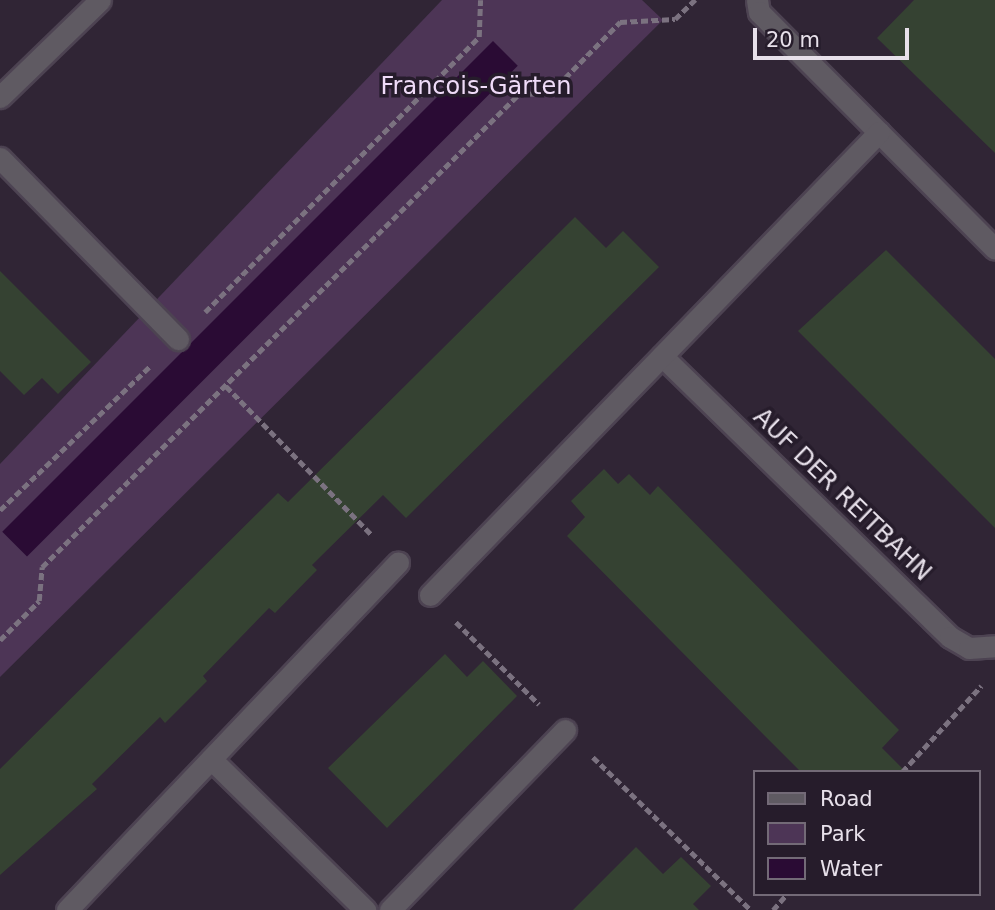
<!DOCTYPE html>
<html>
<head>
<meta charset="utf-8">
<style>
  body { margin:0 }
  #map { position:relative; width:995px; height:910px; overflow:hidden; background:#302535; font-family:"DejaVu Sans",sans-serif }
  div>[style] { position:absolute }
  .green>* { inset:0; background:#4d3556 }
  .water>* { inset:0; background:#2a0b34; transform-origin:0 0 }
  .building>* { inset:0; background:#354232 }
  .path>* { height:4.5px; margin-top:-2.25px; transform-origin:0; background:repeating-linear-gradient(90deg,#7b7280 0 7px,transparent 0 10.5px) }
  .roads { filter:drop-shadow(2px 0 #4d4352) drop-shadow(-2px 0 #4d4352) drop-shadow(0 2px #4d4352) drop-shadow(0 -2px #4d4352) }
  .street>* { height:21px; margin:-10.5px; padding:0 10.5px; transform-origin:10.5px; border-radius:10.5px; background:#5f5a62 }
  span { translate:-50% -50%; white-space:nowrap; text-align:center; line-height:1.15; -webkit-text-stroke:7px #261c2b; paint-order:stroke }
  .park-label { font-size:24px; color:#efdbf8 }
  .street-label { font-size:24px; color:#e7e0ea }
  .legend { position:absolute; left:753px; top:770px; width:228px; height:126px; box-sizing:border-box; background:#261c2b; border:2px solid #736a77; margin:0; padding:9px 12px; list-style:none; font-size:21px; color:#e7e0ea }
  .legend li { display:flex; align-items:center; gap:14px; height:35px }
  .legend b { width:35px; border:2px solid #736a77 }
  .scale { position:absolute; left:753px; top:28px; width:156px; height:32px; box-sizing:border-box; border:4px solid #e7e0ea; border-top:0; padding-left:9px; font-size:21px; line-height:24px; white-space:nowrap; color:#e7e0ea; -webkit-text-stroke:5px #261c2b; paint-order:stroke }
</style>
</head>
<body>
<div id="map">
  <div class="green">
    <div style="clip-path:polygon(442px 0,642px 0,663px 20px,0 677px,0 464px)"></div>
  </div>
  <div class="water">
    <div style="left:493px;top:41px;width:35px;height:694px;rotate:45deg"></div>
  </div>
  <div class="building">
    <div style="clip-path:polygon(914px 0,995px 0,995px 153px,877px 38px)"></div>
    <div style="clip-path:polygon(575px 217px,606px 248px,623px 231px,659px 267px,406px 518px,383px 495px,312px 565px,317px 570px,275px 613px,269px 608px,203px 676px,207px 681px,165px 723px,160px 717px,92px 784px,97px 789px,0 875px,0 769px,278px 493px,288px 502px)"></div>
    <div style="clip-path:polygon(886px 250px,995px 359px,995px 528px,798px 331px)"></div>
    <div style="clip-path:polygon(0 271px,91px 362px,58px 394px,42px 378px,24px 395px,0 371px)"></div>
    <div style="clip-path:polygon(604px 469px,618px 484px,629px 474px,650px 495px,658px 486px,899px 730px,882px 748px,906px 772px,801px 772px,770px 741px,567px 536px,585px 517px,571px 501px)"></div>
    <div style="clip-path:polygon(445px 654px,467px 677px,483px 661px,517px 696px,387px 828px,328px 768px)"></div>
    <div style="clip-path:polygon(636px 847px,663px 874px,681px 857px,711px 886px,693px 904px,699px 910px,573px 910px)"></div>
  </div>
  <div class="path">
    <div style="left:205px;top:312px;width:388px;rotate:-45.1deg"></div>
    <div style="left:479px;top:37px;width:37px;rotate:-88deg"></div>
    <div style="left:226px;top:386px;width:209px;rotate:45.6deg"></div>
    <div style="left:0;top:510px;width:209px;rotate:-43.8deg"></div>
    <div style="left:456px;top:622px;width:117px;rotate:44.7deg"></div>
    <div style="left:0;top:640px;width:55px;rotate:-45deg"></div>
    <div style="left:39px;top:601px;width:34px;rotate:-85deg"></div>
    <div style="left:42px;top:567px;width:672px;rotate:-44.76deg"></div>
    <div style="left:519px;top:94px;width:31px;rotate:-2deg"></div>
    <div style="left:550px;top:93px;width:100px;rotate:-45.4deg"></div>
    <div style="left:620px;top:22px;width:55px;rotate:-3.1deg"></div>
    <div style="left:675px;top:19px;width:28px;rotate:-44deg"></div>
    <div style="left:593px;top:757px;width:220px;rotate:44.1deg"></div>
    <div style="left:902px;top:772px;width:117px;rotate:-47.4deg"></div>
    <div style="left:773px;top:910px;width:21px;rotate:-49deg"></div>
  </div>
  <div class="roads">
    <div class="street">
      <div style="left:757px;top:0;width:12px;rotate:81deg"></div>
      <div style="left:759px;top:12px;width:334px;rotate:45.1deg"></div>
      <div style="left:0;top:97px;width:139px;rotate:-44.1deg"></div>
      <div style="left:0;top:158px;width:254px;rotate:45.5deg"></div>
      <div style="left:662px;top:356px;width:402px;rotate:44.3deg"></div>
      <div style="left:950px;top:637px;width:22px;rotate:30deg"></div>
      <div style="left:969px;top:648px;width:26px;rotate:-4deg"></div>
      <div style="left:430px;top:595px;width:645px;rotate:-45.88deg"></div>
      <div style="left:211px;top:759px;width:216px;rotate:44.4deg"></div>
      <div style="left:67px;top:910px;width:480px;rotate:-46.4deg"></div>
      <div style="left:390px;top:910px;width:251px;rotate:-45.8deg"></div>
    </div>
  </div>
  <div class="park-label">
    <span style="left:476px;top:87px">Francois-Gärten</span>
  </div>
  <div class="street-label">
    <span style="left:842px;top:495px;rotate:44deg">AUF DER REITBAHN</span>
  </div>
  <ul class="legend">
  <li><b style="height:9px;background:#5f5a62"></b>Road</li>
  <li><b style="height:19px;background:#4d3556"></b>Park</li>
  <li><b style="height:19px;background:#2a0b34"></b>Water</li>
  </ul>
  <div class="scale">20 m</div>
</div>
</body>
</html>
